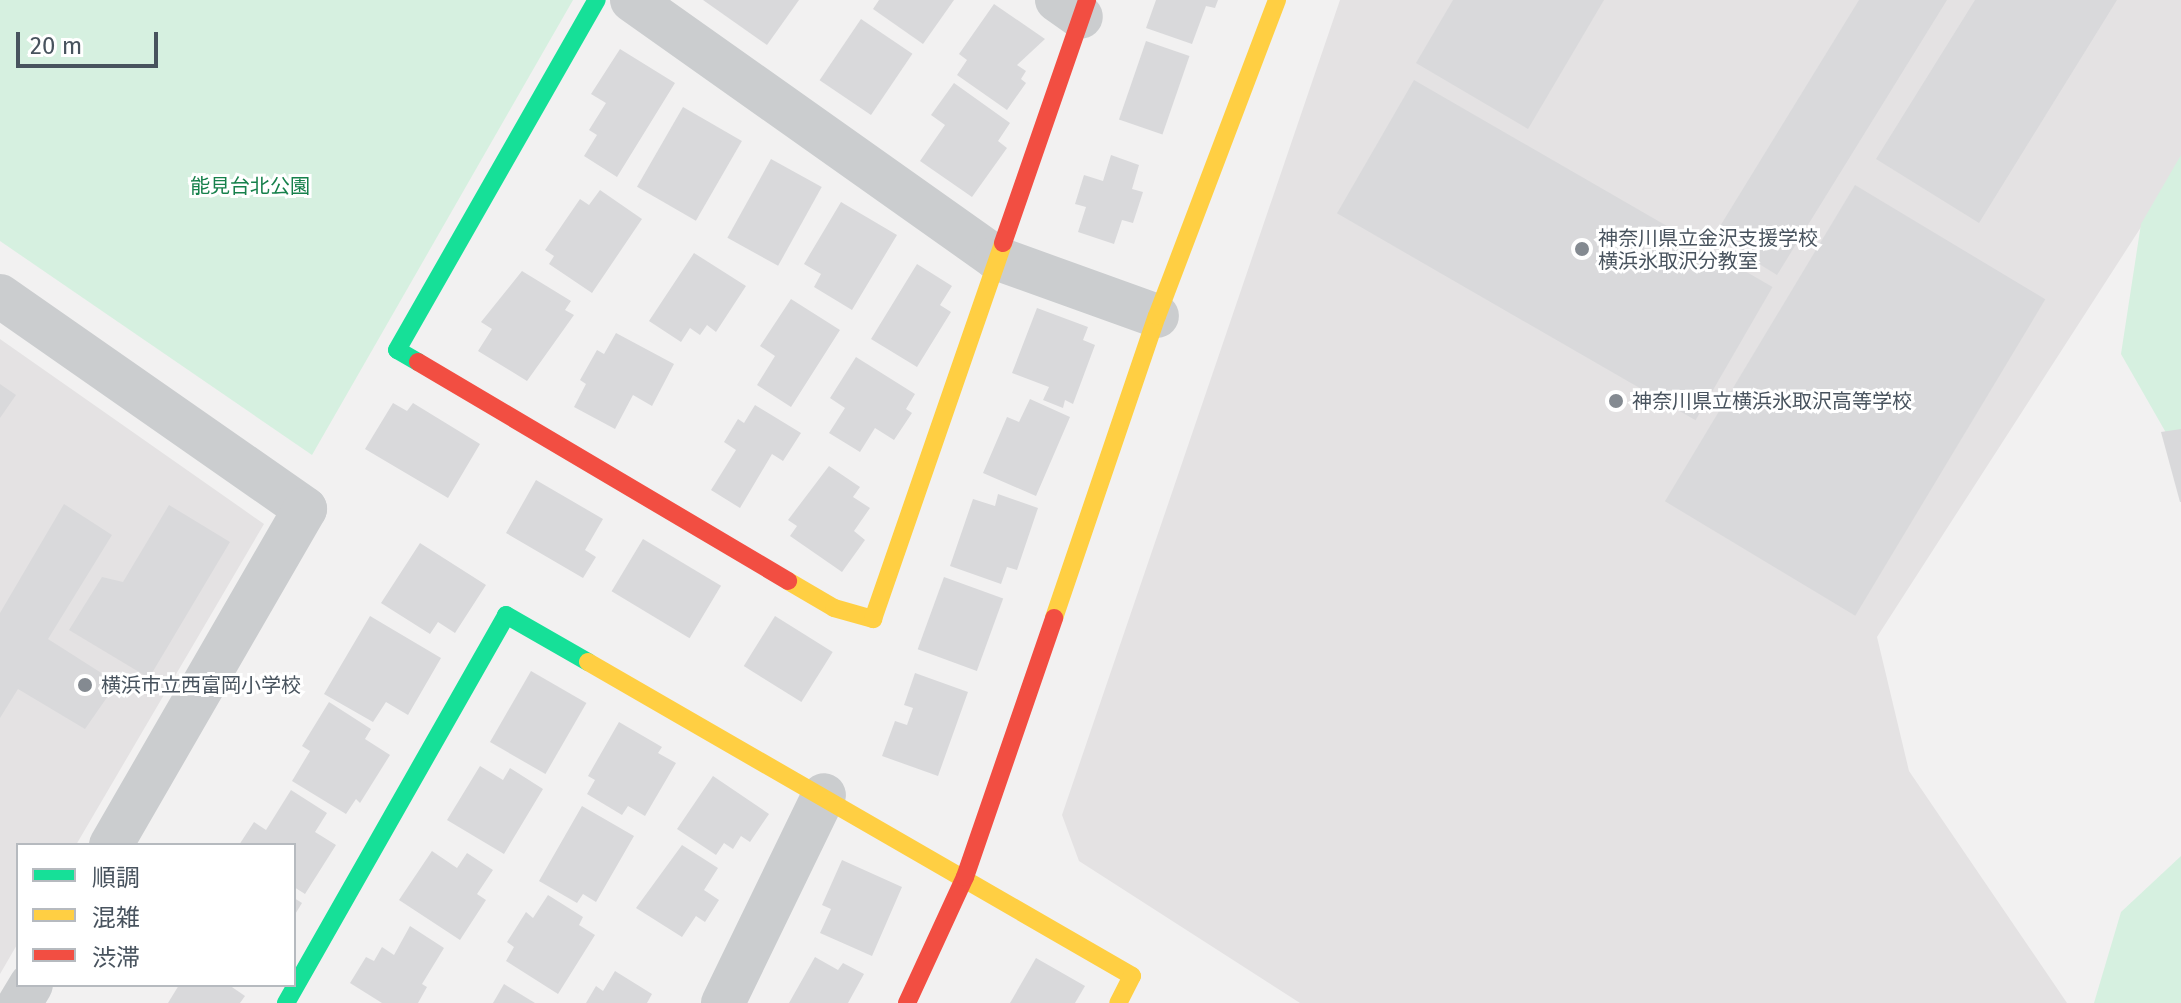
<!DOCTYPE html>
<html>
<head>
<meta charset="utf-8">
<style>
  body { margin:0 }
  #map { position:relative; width:2181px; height:1003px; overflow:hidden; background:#f2f1f1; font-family:"Fira Sans","Noto Sans JP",sans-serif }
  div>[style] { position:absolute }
  .education>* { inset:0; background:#e4e2e3 }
  .green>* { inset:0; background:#d6f0e0 }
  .building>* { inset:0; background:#d9d9db; transform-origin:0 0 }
  .street>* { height:44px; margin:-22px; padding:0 22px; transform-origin:22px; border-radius:22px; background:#cbcdcf }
  .fast>* { height:18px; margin:-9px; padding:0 9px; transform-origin:9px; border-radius:9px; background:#16e098 }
  .slow>* { height:18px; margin:-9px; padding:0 9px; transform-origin:9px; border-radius:9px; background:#ffcf43 }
  .jam>* { height:18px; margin:-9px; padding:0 9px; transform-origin:9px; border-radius:9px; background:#f24e42 }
  .dots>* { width:22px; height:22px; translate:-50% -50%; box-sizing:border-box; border:4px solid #fff; border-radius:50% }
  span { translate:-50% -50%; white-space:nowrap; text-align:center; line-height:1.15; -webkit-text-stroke:6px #fff; paint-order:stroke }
  .park-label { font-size:20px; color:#17814c }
  .poi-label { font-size:20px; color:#48535e }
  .left { translate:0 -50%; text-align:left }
  .legend { position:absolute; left:16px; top:843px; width:280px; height:144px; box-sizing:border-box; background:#fff; border:2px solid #b6babf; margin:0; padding:10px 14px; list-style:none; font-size:24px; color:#48535e }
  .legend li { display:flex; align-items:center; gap:16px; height:40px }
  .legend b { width:40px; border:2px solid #b6babf }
  .scale { position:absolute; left:16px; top:32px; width:142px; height:36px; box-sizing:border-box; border:4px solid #48535e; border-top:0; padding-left:10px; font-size:24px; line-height:28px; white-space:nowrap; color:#48535e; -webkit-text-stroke:6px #fff; paint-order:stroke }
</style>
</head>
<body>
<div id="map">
  <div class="education">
    <div style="clip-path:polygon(1340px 0,2181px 0,2181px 165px,1877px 637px,1909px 771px,2067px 1003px,1300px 1003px,1079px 861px,1062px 815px)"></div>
    <div style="clip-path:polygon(0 339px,264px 524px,76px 845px,18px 845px,18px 943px,0 974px)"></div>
  </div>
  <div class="green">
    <div style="clip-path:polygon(0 0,573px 0,312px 455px,0 241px)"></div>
    <div style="clip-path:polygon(2181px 155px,2181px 450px,2177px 452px,2121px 354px,2141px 224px)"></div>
    <div style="clip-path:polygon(2181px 856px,2181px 1003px,2094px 1003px,2121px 912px)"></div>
  </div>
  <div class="building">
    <div style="clip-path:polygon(703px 0,799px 0,767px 45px)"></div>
    <div style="clip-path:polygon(879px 0,954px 0,923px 44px,873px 9px)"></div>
    <div style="clip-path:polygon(1156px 0,1218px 0,1215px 8px,1206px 6px,1192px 44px,1146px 28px)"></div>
    <div style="clip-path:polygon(1453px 0,1604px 0,1528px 129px,1416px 63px)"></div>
    <div style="clip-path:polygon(1859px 0,1947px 0,1777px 275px,1714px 236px)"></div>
    <div style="clip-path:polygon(1975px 0,2117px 0,1979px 223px,1876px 159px)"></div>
    <div style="clip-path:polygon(994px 4px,1045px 39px,1017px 65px,1026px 71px,1021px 79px,1026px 83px,1007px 110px,957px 75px,967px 60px,959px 54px)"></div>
    <div style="left:861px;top:19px;width:62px;height:74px;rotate:34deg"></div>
    <div style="left:1146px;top:41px;width:46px;height:83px;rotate:19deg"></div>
    <div style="clip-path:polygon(620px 49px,675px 83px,617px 177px,584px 156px,597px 135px,589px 130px,606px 103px,591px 94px)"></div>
    <div style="left:1414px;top:80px;width:414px;height:154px;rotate:30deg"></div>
    <div style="clip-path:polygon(954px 83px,1010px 123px,998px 141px,1007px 148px,972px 197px,920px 161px,945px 125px,931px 115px)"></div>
    <div style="left:683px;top:107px;width:68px;height:92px;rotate:30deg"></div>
    <div style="clip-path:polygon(1111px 155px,1139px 165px,1132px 189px,1143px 192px,1133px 223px,1122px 220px,1114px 244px,1078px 232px,1086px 207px,1075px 204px,1084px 175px,1103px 181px)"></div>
    <div style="left:771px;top:159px;width:58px;height:90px;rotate:29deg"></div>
    <div style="left:1855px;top:185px;width:222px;height:369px;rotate:31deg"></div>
    <div style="clip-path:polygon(600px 190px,642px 219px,592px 293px,549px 264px,554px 256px,545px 250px,580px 199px,589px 205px)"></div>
    <div style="clip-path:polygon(841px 202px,897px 235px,852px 310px,814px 287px,821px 274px,804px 264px)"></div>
    <div style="clip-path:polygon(694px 253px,746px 286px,716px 332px,707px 325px,700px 335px,690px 328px,681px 342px,649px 321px)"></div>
    <div style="clip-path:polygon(917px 264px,952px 286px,940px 305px,951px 312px,917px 367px,871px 339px)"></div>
    <div style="clip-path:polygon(522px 271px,571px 301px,565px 310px,574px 315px,527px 381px,478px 351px,492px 329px,481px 322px)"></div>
    <div style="clip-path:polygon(791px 299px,840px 330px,791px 407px,757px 385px,775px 356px,760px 346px)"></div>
    <div style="clip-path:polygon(1037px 308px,1088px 327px,1083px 340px,1095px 345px,1073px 404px,1065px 400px,1063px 408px,1043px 400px,1049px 387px,1012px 373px)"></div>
    <div style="clip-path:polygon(616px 333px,674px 364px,652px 406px,633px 395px,615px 429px,574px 407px,586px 384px,580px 380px,597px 350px,604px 354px)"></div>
    <div style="clip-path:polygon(856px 357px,915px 394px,906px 409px,912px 413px,894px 440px,875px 428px,860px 452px,829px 433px,845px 408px,830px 398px)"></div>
    <div style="clip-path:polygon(0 384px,16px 395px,0 418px)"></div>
    <div style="clip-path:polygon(1030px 399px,1070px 417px,1036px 496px,983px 473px,1007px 417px,1019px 422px)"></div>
    <div style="clip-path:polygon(393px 403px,407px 411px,413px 403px,480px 444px,448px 498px,365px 449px)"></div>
    <div style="clip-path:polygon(755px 405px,801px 433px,783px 461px,772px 454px,740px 508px,711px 490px,736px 450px,724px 442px,738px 419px,744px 423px)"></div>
    <div style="clip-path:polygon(2181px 429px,2181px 502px,2180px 502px,2161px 432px)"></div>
    <div style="clip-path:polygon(829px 466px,860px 487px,853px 497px,870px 508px,854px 531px,865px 540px,842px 572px,790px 536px,797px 526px,788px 520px)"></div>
    <div style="clip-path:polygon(536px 480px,603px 519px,585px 550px,596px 557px,583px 578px,506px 533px)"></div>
    <div style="clip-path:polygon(998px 494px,1038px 508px,1017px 570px,1007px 567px,1001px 584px,950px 566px,973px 499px,995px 506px)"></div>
    <div style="clip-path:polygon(64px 504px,112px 535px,48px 639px,117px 683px,85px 729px,18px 689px,0 718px,0 613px)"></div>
    <div style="clip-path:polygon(169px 505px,230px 542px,149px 678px,69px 630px,102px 577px,123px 582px)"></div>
    <div style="left:643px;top:539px;width:91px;height:61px;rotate:31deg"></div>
    <div style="clip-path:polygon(420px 543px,486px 585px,455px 633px,438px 622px,430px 634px,381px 603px)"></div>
    <div style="left:944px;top:577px;width:63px;height:77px;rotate:20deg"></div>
    <div style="clip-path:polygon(370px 616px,441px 658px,408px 715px,386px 702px,373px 722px,324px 694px)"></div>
    <div style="left:775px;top:616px;width:68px;height:59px;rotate:32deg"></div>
    <div style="left:531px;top:671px;width:64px;height:82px;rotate:30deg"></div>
    <div style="clip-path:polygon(915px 673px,968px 692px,938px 776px,882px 756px,895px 721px,907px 725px,913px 708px,904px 705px)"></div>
    <div style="clip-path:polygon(329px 702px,371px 729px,365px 739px,390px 755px,360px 803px,356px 799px,346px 814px,292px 781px,310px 751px,302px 746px)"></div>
    <div style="clip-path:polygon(619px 722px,662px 747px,658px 753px,676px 763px,645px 816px,628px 806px,622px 815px,587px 794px,595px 780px,588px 776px)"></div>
    <div style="clip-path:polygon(480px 766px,503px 780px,510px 768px,543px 789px,504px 854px,447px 820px)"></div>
    <div style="clip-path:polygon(713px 776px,769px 814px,750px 842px,741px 836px,733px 849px,724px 843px,716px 855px,677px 829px)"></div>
    <div style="clip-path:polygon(291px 790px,327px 813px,315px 832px,336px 845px,305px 894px,294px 887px,294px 845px,239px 845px,254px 822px,266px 830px)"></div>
    <div style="clip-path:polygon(582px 806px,634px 836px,596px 902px,583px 894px,577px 903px,539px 881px)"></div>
    <div style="clip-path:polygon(682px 845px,718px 868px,704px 890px,719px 900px,705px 922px,696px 916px,682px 937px,636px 908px)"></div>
    <div style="clip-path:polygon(432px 851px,457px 868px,467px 853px,493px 870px,477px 894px,486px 900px,460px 940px,399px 900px)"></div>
    <div style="clip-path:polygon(842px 860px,902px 887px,872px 956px,820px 933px,831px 909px,822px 905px)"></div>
    <div style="clip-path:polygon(548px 895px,583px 917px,579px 925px,595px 935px,558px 994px,506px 961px,514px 947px,507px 942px,526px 912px,533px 918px)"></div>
    <div style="clip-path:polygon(294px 898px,302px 903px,294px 916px)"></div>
    <div style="clip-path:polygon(410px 926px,444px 948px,422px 984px,427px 987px,418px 1003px,382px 1003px,350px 983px,366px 957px,374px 961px,382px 947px,394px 955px)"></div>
    <div style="clip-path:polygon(815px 957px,838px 970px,843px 963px,864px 974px,848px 1003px,789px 1003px)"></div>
    <div style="clip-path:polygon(1036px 958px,1085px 986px,1075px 1003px,1010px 1003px)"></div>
    <div style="clip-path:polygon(615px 971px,652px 994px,647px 1003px,586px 1003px,596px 986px,603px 991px)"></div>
    <div style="clip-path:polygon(504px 984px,535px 1003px,493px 1003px)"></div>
    <div style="clip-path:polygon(179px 985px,229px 985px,245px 996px,240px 1003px,168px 1003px)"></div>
  </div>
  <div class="street">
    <div style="left:632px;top:0;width:446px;rotate:35.3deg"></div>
    <div style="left:996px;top:258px;width:171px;rotate:19.8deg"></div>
    <div style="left:1057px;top:0;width:29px;rotate:35deg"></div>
    <div style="left:0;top:296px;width:372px;rotate:34.9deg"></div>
    <div style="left:305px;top:509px;width:388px;rotate:120deg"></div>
    <div style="left:20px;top:1003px;width:21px;rotate:-59deg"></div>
    <div style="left:723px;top:1003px;width:231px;rotate:-64.1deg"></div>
  </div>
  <div class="fast">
    <div style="left:418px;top:362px;width:24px;rotate:-150deg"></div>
    <div style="left:397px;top:350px;width:403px;rotate:-60.3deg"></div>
    <div style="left:286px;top:1003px;width:446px;rotate:-60.4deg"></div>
    <div style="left:506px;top:615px;width:95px;rotate:29.8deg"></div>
  </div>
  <div class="slow">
    <div style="left:788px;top:581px;width:53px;rotate:30.4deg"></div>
    <div style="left:834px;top:608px;width:41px;rotate:15.8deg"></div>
    <div style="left:873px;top:619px;width:398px;rotate:-70.9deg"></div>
    <div style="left:1054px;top:618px;width:319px;rotate:-71.2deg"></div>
    <div style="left:1157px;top:316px;width:338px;rotate:-69.2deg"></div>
    <div style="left:588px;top:662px;width:628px;rotate:29.99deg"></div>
    <div style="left:1132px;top:976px;width:30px;rotate:117deg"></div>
  </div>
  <div class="jam">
    <div style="left:1003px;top:243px;width:257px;rotate:-70.9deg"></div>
    <div style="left:418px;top:362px;width:430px;rotate:30.6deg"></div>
    <div style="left:907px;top:1003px;width:139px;rotate:-65.3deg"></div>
    <div style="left:965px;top:877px;width:274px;rotate:-71deg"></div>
  </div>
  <div class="dots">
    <div style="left:1582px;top:249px;background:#848a91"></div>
    <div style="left:1616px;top:401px;background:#848a91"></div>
    <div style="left:85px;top:685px;background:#848a91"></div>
  </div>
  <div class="park-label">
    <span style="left:250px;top:186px">能見台北公園</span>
  </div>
  <div class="poi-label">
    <span class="left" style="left:1598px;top:250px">神奈川県立金沢支援学校<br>横浜氷取沢分教室</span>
    <span class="left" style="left:1632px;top:401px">神奈川県立横浜氷取沢高等学校</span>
    <span class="left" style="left:101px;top:685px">横浜市立西富岡小学校</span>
  </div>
  <ul class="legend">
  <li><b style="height:10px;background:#16e098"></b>順調</li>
  <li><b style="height:10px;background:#ffcf43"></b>混雑</li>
  <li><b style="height:10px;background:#f24e42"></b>渋滞</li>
  </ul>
  <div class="scale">20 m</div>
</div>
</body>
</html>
